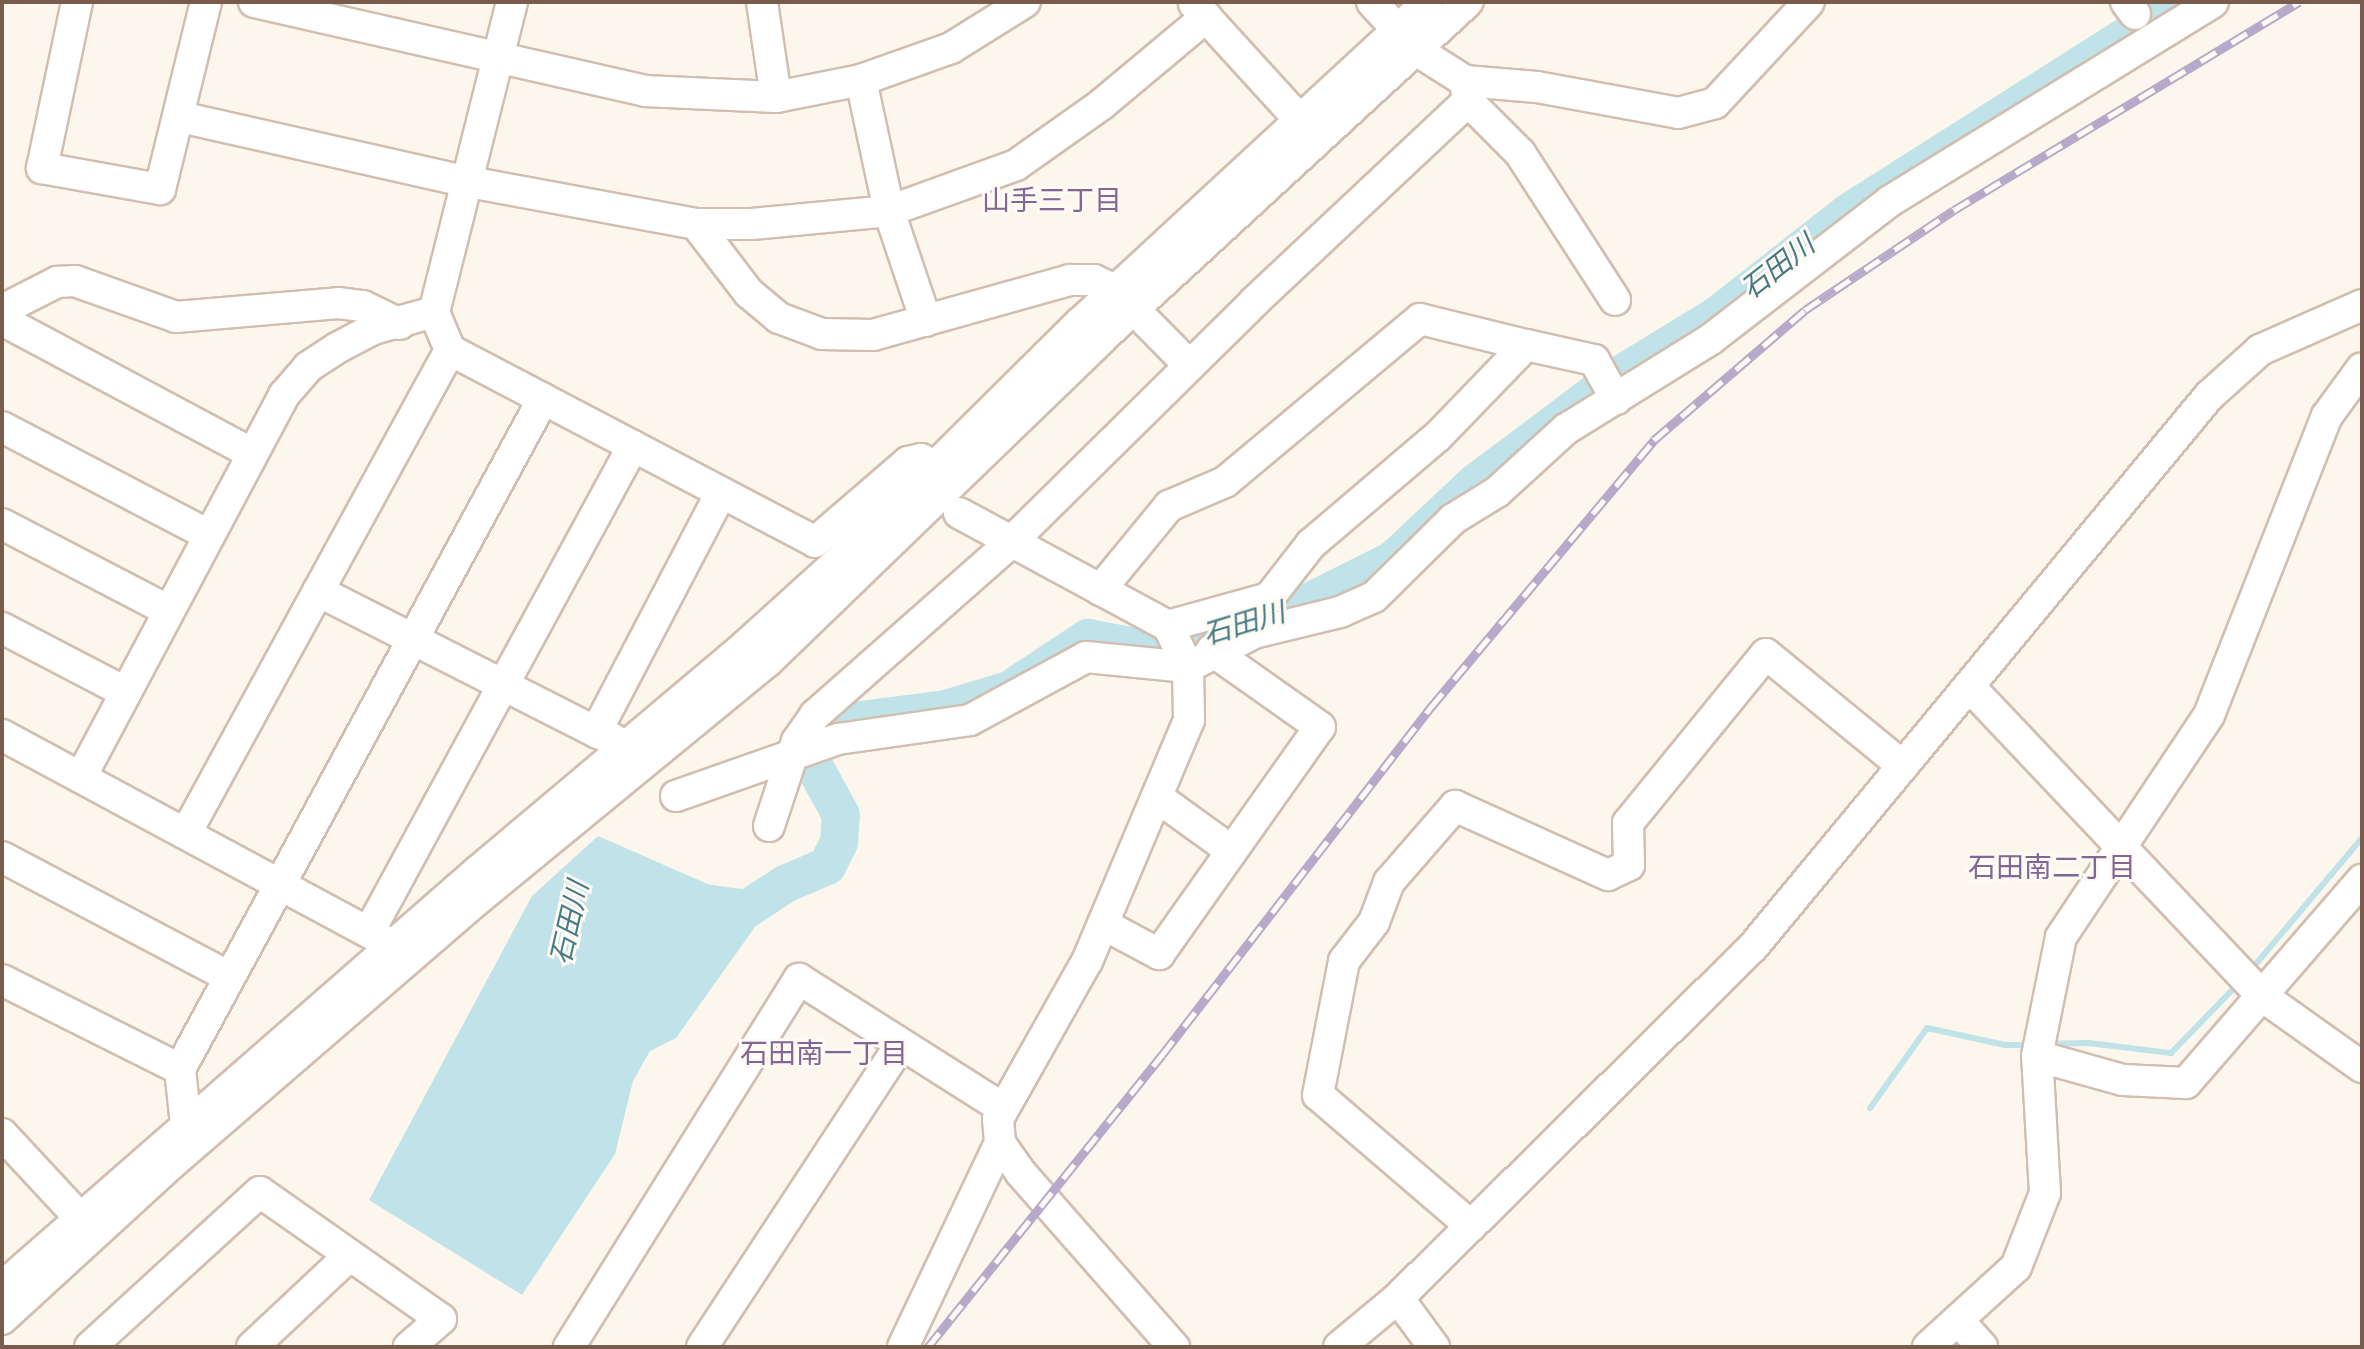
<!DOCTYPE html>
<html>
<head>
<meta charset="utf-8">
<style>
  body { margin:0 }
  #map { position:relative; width:2364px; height:1349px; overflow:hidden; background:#fdf6ec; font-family:"Roboto Condensed","Noto Sans JP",sans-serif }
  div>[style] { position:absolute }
  .water>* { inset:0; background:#bfe3e8 }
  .stream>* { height:6px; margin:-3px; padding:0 3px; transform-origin:3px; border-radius:3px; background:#bfe3e8 }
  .river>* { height:38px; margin:-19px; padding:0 19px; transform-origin:19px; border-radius:19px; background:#bfe3e8 }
  .roads { filter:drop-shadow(2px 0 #d1beb0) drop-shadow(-2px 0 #d1beb0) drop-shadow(0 2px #d1beb0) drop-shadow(0 -2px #d1beb0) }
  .minor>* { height:30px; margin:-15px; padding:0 15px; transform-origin:15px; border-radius:15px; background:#fff }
  .rail>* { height:9px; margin-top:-4.5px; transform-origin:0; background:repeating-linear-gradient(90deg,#fffaf3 0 18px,#b9a8c9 0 36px); box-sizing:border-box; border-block:2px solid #b9a8c9 }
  span { translate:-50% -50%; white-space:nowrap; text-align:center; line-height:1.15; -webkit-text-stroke:6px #fffaf3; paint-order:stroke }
  .neighbourhood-label { font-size:28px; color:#846695 }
  .water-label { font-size:28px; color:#437c86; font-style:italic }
  .frame { position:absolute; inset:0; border:4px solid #7a5c4d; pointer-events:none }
</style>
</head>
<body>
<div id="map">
  <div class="water">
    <div style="clip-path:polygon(598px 836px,767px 910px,676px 1038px,650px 1051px,633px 1081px,615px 1154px,522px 1295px,369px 1200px,532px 896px)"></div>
  </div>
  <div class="stream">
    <div style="left:2250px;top:971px;width:174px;rotate:-49.9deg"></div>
    <div style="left:2046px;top:1044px;width:43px;rotate:-1.3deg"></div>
    <div style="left:2089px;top:1043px;width:83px;rotate:7deg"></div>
    <div style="left:2171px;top:1053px;width:99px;rotate:-45.8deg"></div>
    <div style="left:1870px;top:1108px;width:98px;rotate:-54.5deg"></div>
    <div style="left:1927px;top:1028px;width:80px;rotate:12.3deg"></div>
    <div style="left:2005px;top:1045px;width:26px"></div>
  </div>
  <div class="river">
    <div style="left:704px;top:903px;width:43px;rotate:7.9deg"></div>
    <div style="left:747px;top:909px;width:45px;rotate:-33.3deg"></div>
    <div style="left:785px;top:884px;width:46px;rotate:-23.2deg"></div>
    <div style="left:827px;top:866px;width:27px;rotate:-63deg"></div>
    <div style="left:839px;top:842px;width:27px;rotate:-86deg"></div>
    <div style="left:841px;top:815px;width:71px;rotate:-118.7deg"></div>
    <div style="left:807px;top:753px;width:36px;rotate:-53deg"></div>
    <div style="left:829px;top:724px;width:118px;rotate:-7.3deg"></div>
    <div style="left:946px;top:709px;width:66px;rotate:-16.8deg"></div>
    <div style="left:1009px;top:690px;width:95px;rotate:-33.4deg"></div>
    <div style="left:1088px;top:638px;width:70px;rotate:10.7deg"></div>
    <div style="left:1157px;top:651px;width:146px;rotate:-17.1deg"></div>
    <div style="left:1297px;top:608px;width:107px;rotate:-26.6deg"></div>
    <div style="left:1393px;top:560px;width:112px;rotate:-43.2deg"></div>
    <div style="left:1475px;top:483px;width:175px;rotate:-36.9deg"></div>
    <div style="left:1615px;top:378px;width:122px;rotate:-31.6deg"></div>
    <div style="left:1719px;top:314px;width:165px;rotate:-38.1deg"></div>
    <div style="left:1849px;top:212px;width:392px;rotate:-32.4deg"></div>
  </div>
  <div class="roads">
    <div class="minor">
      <div style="left:77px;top:2px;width:170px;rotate:101.9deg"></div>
      <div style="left:42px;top:168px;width:120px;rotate:10.1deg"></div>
      <div style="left:160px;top:189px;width:193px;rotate:-76.2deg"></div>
      <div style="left:254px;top:2px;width:401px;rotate:12.8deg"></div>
      <div style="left:645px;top:91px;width:131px;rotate:2.6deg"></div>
      <div style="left:776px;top:97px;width:87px;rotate:-11.3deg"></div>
      <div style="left:861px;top:80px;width:96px;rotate:-19.6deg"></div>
      <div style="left:951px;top:48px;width:87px;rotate:-31.9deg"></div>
      <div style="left:512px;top:2px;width:320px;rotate:104.1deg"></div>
      <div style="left:434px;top:312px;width:41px;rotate:67.2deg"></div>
      <div style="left:450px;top:350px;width:412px;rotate:27.7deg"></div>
      <div style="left:815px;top:542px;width:123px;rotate:-40.7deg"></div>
      <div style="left:908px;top:462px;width:13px;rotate:-13deg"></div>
      <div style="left:921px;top:459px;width:15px;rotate:28deg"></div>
      <div style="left:762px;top:2px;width:96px;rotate:81.6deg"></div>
      <div style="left:1372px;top:2px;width:65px;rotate:47.5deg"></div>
      <div style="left:1416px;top:50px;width:58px;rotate:32.3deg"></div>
      <div style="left:1465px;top:81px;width:72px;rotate:4.8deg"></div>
      <div style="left:1537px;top:87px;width:143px;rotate:10.4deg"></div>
      <div style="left:1678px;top:113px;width:38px;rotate:-15deg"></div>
      <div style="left:1715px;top:103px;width:138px;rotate:-47.1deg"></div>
      <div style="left:2126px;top:2px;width:15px;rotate:53deg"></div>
      <div style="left:1194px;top:4px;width:157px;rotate:47.6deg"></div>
      <div style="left:861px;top:80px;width:134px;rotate:77.9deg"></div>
      <div style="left:889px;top:211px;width:116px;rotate:71.4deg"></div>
      <div style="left:1468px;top:101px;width:74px;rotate:45deg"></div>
      <div style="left:1520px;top:153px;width:175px;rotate:57.1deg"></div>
      <div style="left:180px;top:117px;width:296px;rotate:12.7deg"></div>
      <div style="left:469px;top:182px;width:231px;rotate:10.5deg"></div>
      <div style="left:696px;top:224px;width:56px"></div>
      <div style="left:752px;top:224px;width:138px;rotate:-5.4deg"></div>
      <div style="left:889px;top:211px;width:135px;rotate:-19.9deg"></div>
      <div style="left:1016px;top:165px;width:105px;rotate:-35.3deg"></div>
      <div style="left:1102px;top:104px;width:136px;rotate:-39.9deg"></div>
      <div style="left:696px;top:224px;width:87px;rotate:52.5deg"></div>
      <div style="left:749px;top:293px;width:39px;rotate:40deg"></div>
      <div style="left:779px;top:318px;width:46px;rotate:20.4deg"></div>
      <div style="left:822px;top:334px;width:51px;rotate:1.1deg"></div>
      <div style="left:873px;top:335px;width:205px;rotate:-15.6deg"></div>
      <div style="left:1070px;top:280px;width:24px"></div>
      <div style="left:1094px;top:280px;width:23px;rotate:25deg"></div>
      <div style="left:1115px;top:290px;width:105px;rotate:45.4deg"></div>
      <div style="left:2px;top:310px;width:62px;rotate:-27deg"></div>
      <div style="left:57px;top:282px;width:18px;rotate:-3deg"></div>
      <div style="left:75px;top:281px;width:107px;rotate:19.6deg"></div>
      <div style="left:176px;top:317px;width:163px;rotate:-4.9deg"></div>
      <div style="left:338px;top:303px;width:25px;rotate:7deg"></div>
      <div style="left:363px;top:306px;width:41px;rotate:25.9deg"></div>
      <div style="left:2px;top:320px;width:280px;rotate:28.1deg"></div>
      <div style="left:1526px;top:345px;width:70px;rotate:12.4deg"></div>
      <div style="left:1594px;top:360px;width:45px;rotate:60.6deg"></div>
      <div style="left:2px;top:427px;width:231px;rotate:27.6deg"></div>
      <div style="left:959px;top:513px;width:238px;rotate:28.4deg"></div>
      <div style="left:1168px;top:626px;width:46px;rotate:64deg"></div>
      <div style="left:1188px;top:667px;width:53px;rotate:88.9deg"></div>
      <div style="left:1189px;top:720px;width:262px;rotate:112.9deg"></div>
      <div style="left:1087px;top:961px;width:181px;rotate:119.4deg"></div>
      <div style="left:998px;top:1119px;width:24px;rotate:85deg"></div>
      <div style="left:1000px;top:1143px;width:37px;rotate:55deg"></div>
      <div style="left:1021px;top:1173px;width:232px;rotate:48.7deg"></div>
      <div style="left:2px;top:524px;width:186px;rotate:27.5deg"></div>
      <div style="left:1100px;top:590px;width:109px;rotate:-50.6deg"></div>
      <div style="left:1169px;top:506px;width:61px;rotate:-23.2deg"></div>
      <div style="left:1225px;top:482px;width:254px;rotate:-39.9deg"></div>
      <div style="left:1420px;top:319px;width:109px;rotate:13.8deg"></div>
      <div style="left:1526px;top:345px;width:127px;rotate:134deg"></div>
      <div style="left:1438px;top:436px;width:167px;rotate:139.6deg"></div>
      <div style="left:1311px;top:544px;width:68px;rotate:127.9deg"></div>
      <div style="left:1269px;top:598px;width:105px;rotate:164.5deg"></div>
      <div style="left:318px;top:591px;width:312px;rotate:26.9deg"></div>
      <div style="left:2px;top:628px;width:139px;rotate:27.5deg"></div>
      <div style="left:1969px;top:686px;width:427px;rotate:46.6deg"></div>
      <div style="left:2262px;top:996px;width:123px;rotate:35.4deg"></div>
      <div style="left:2px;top:735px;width:434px;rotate:28.3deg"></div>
      <div style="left:613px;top:739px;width:18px;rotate:-158deg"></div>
      <div style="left:596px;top:732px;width:270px;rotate:-62.4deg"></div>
      <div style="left:81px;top:777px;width:433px;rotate:-62deg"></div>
      <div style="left:284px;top:395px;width:37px;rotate:-49deg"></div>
      <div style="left:308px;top:367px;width:35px;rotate:-33deg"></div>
      <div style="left:337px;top:348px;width:41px;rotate:-27.8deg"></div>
      <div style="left:373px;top:329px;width:63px;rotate:-15.6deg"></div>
      <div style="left:676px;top:796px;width:172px;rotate:-19.4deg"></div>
      <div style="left:838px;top:739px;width:133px;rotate:-8.2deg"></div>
      <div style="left:970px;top:720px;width:132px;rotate:-28.5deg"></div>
      <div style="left:1086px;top:657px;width:102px;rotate:5.6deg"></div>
      <div style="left:1188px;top:667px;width:74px;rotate:-27.3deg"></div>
      <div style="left:1254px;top:633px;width:89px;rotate:-13.7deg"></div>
      <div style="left:1340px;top:612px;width:37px;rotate:-24deg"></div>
      <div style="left:1374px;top:597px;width:111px;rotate:-44.6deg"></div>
      <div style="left:1453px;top:519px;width:52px;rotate:-31.5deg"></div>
      <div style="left:1497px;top:492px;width:93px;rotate:-42.4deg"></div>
      <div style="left:1566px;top:429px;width:171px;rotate:-31.8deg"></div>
      <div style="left:1711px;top:339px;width:226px;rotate:-37.6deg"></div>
      <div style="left:1890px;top:201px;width:379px;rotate:-31.6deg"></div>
      <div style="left:1157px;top:797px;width:92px;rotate:35.8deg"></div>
      <div style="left:769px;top:826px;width:89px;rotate:-71.8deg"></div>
      <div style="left:797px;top:741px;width:32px;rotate:-55deg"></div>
      <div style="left:815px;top:715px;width:260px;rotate:-41.4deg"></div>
      <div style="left:1010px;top:543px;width:343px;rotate:-44.6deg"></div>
      <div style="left:1254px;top:302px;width:294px;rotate:-43.2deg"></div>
      <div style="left:1468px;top:101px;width:20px;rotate:-99deg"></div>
      <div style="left:186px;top:833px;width:550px;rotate:-61.34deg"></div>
      <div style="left:2px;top:857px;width:255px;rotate:27.8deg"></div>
      <div style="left:1103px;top:924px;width:64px;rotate:28.2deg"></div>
      <div style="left:1159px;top:954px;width:278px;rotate:-54.7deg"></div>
      <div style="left:1320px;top:727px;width:133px;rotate:-144.8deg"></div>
      <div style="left:370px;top:930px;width:551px;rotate:-61.48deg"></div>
      <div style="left:2px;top:980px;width:199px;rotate:26.6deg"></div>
      <div style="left:2037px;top:1056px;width:89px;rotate:15.6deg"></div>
      <div style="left:2123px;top:1080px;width:63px;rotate:2.7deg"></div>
      <div style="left:2186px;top:1083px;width:269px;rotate:-49.1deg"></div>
      <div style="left:186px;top:1125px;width:56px;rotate:-96.1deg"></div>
      <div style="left:180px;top:1069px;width:762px;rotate:-61.55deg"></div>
      <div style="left:2px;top:1134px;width:116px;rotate:47.1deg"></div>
      <div style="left:1471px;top:1226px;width:201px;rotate:-139.4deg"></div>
      <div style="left:1318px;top:1095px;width:136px;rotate:-79deg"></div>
      <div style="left:1344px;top:961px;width:49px;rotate:-52.4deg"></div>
      <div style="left:1374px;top:922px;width:43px;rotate:-69.4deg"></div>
      <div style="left:1389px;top:882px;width:101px;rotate:-49deg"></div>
      <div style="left:1455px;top:806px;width:168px;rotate:24.3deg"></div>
      <div style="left:1608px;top:875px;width:23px;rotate:-25deg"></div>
      <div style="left:1629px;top:865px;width:42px;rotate:-91.4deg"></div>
      <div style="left:1628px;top:823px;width:218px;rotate:-50.8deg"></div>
      <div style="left:1766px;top:654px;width:177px;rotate:39.3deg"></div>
      <div style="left:2px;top:1287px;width:632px;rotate:-41.15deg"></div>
      <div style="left:478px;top:871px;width:351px;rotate:-40.1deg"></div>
      <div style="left:746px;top:645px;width:139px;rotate:-42.1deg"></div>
      <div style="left:849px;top:552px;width:325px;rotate:-44.8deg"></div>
      <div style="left:1080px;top:323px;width:473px;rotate:-42.7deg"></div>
      <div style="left:1398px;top:1298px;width:61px;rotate:53.7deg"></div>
      <div style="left:2px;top:1319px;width:229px;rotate:-42.5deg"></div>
      <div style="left:171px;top:1164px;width:404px;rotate:-40.8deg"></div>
      <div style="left:477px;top:900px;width:377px;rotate:-39.4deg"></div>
      <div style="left:768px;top:661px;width:463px;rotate:-44deg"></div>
      <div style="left:1101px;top:339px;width:498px;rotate:-42.6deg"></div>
      <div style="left:1958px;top:1320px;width:36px;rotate:48deg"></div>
      <div style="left:90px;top:1347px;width:230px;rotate:-42.4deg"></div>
      <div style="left:260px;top:1192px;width:221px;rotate:35.1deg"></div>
      <div style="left:441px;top:1319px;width:43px;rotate:138.8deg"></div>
      <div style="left:252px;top:1347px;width:133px;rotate:-43.2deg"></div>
      <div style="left:569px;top:1347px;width:434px;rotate:-58deg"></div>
      <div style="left:799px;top:979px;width:241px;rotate:32.4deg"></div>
      <div style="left:702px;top:1347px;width:360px;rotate:-56.7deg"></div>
      <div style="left:903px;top:1347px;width:226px;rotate:-64.6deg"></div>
      <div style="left:1339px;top:1347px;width:77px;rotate:-39.7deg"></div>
      <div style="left:1398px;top:1298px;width:498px;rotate:-44.7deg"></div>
      <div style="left:1752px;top:948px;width:717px;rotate:-50.38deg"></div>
      <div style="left:2209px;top:396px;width:69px;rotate:-42deg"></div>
      <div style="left:2260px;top:350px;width:111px;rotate:-23.8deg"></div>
      <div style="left:1928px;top:1347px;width:119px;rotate:-42.3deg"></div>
      <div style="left:2016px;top:1267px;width:79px;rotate:-68.6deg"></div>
      <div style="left:2045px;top:1193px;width:137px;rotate:-93.3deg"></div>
      <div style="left:2037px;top:1056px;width:121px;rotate:-78.6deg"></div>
      <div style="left:2061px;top:937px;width:267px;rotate:-56.3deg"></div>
      <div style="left:2209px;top:715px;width:321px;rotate:-68.5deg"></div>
      <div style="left:2327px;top:416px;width:59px;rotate:-53.9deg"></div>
    </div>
  </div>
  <div class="rail">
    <div style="left:928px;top:1347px;width:374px;rotate:-51.3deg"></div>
    <div style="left:1162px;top:1055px;width:440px;rotate:-52.3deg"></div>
    <div style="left:1431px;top:707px;width:348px;rotate:-50.1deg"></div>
    <div style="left:1654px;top:440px;width:199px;rotate:-40.7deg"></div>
    <div style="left:1805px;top:310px;width:179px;rotate:-33.9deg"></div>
    <div style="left:1954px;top:210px;width:403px;rotate:-31.1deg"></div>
  </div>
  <div class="neighbourhood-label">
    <span style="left:1052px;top:201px">山手三丁目</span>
    <span style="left:2052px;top:868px">石田南二丁目</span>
    <span style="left:824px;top:1054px">石田南一丁目</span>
  </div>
  <div class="water-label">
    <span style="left:1778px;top:267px;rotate:-38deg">石田川</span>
    <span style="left:1244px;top:624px;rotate:-17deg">石田川</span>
    <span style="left:570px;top:923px;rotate:-77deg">石田川</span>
  </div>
  <div class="frame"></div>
</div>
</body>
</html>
